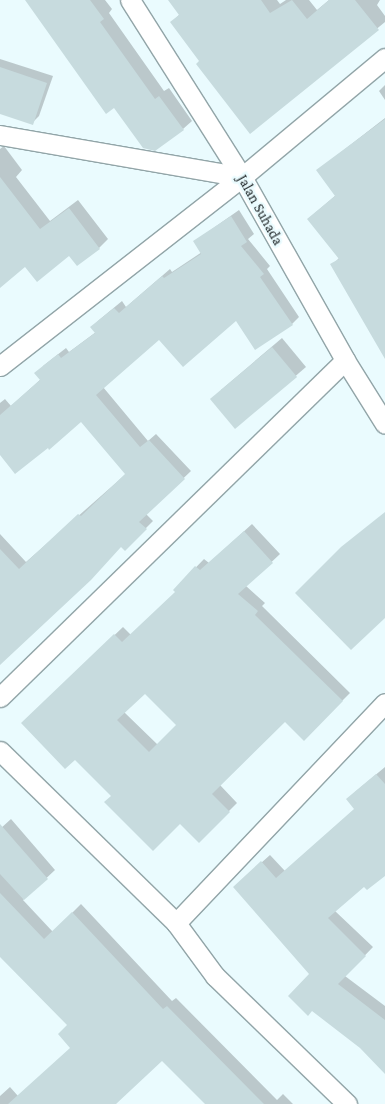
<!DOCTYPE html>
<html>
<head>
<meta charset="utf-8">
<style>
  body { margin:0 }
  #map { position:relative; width:385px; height:1104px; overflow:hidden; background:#eafbfe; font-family:"Crimson Pro",serif }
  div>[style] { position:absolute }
  .shadow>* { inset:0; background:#0003 }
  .building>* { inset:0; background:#c7dbde; transform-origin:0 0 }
  .roads { filter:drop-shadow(1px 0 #92a5a8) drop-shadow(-1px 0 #92a5a8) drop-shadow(0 1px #92a5a8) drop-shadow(0 -1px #92a5a8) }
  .minor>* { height:19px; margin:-9.5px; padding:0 9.5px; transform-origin:9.5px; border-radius:9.5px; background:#fff }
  span { translate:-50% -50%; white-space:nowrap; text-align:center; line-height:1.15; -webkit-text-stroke:5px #eafbfe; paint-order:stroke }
  .street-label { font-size:15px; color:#202729 }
</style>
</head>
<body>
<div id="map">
  <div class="shadow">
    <div style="clip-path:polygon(38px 0,105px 0,112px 9px,109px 13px,164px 91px,169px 88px,192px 121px,183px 129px)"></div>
    <div style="clip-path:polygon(170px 0,277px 0,280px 4px,286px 0,309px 0,317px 10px,329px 0,380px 0,377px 5px,385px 16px,385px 22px,251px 132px,172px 22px,180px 14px)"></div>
    <div style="clip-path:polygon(0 59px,53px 76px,39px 116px,32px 123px,0 112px)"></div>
    <div style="clip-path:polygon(385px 85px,385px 100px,379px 91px)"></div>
    <div style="clip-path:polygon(385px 118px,385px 356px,332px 265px,339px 258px,308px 219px,336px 195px,318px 170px)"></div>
    <div style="clip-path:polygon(4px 146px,22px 170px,16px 177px,50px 221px,78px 200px,108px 239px,99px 248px,26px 265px,0 287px,0 149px)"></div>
    <div style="clip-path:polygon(239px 210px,254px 234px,248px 239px,270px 266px,267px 269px,299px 317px,292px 324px,236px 319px,159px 338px,103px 387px,148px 441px,156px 434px,191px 471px,146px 514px,153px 521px,125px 549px,121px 545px,0 661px,0 534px,26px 562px,126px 474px,81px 420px,48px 446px,0 453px,0 403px,5px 399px,11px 406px,41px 379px,43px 366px,66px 348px,69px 352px,96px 332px,92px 327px,99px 320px,122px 301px,126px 307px,170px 269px,172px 272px,202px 252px,195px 241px)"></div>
    <div style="clip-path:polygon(282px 338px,306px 367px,235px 428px,221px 390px)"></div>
    <div style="clip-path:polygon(evenodd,252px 524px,280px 554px,246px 586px,265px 603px,262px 606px,350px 693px,304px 739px,285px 721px,220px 785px,237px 803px,199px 841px,180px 822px,113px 796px,31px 715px,123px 627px,131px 635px,177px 591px,175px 589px,204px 559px,209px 563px,252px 524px,145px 692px,178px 725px,158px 745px,124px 712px,145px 692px)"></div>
    <div style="clip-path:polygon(385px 767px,385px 874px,365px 885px,335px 911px,373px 947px,345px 976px,385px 1006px,385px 1073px,242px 880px,270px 855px,285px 871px,355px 809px,355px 792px)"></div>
    <div style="clip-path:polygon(11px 819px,55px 870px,23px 900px,53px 932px,81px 904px,172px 1001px,176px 998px,277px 1100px,283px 1094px,293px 1104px,207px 1104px,163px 1059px,114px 1104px,0 1104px,0 1096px,10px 1087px,18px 1096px,72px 1048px,68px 1025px,0 955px,0 829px)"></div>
  </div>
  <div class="building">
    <div style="clip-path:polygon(25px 0,90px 0,104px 19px,100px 22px,155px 99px,159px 96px,184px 130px,155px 151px,143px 148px,114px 108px,106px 114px)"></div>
    <div style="clip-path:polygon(168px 0,261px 0,270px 13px,292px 0,307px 19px,329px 0,355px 0,379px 30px,250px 134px,196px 64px,199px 61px,170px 22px,179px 15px)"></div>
    <div style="clip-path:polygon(0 67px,47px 83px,33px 125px,0 114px)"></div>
    <div style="clip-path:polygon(385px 119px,385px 359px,330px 264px,339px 259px,307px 219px,335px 196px,316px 170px)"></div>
    <div style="clip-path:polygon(0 177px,40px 229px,69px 208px,100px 249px,77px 266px,69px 256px,37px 282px,25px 267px,0 288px)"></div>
    <div style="clip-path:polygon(231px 216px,247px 242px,241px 246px,264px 274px,260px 277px,293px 325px,255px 350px,236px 321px,183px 367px,159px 340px,96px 395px,140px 447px,149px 440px,185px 479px,139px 522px,147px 529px,125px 551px,121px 547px,91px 580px,0 665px,0 549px,19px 569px,78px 514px,81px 516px,125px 474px,81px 422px,49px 450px,48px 448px,15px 474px,0 455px,0 415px,40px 380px,34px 373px,58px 354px,61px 358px,95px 333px,90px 327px,114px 308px,119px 313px,162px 276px,164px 278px,201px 254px,193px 241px)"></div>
    <div style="left:272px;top:347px;width:39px;height:81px;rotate:50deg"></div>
    <div style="clip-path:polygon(385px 512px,385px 618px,351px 650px,295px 593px,341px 547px)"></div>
    <div style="clip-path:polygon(evenodd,244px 531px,273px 563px,238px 594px,258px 611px,255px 615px,343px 701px,304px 741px,285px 722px,212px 794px,230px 812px,199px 843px,180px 824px,153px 851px,104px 802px,111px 796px,75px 760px,65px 769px,21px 723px,114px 634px,122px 642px,175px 592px,173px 590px,195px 566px,200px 570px,244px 531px,145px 694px,176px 725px,149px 752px,117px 720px,145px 694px)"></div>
    <div style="clip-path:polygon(376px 774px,385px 784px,385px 876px,367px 890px,364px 887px,328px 918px,366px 956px,338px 984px,385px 1020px,385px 1074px,360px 1048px,312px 1011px,308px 1016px,288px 996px,309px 974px,233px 887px,261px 861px,276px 878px,354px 809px,346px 799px)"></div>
    <div style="clip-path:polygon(0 824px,48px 879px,24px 900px,0 874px)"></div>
    <div style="clip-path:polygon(0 893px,44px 939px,72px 912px,163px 1009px,167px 1006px,264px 1104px,205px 1104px,162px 1061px,116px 1104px,8px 1104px,70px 1048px,58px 1034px,67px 1025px,0 957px)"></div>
  </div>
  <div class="roads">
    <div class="minor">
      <div style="left:130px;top:0;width:209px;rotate:57.7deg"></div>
      <div style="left:242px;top:177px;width:210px;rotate:60.6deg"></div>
      <div style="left:345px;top:360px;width:75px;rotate:58deg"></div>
      <div style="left:0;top:135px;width:246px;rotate:9.8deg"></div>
      <div style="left:0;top:366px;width:307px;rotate:-38deg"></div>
      <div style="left:242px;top:177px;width:186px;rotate:-39.8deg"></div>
      <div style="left:0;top:697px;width:482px;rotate:-44.3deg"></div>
      <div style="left:0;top:751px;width:246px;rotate:44.3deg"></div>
      <div style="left:176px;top:923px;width:66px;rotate:53.7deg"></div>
      <div style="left:215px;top:976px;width:184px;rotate:44.1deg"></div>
      <div style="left:176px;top:923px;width:303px;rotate:-46.5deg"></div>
    </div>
  </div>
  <div class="street-label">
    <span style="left:260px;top:210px;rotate:61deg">Jalan Suhada</span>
  </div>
</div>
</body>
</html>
